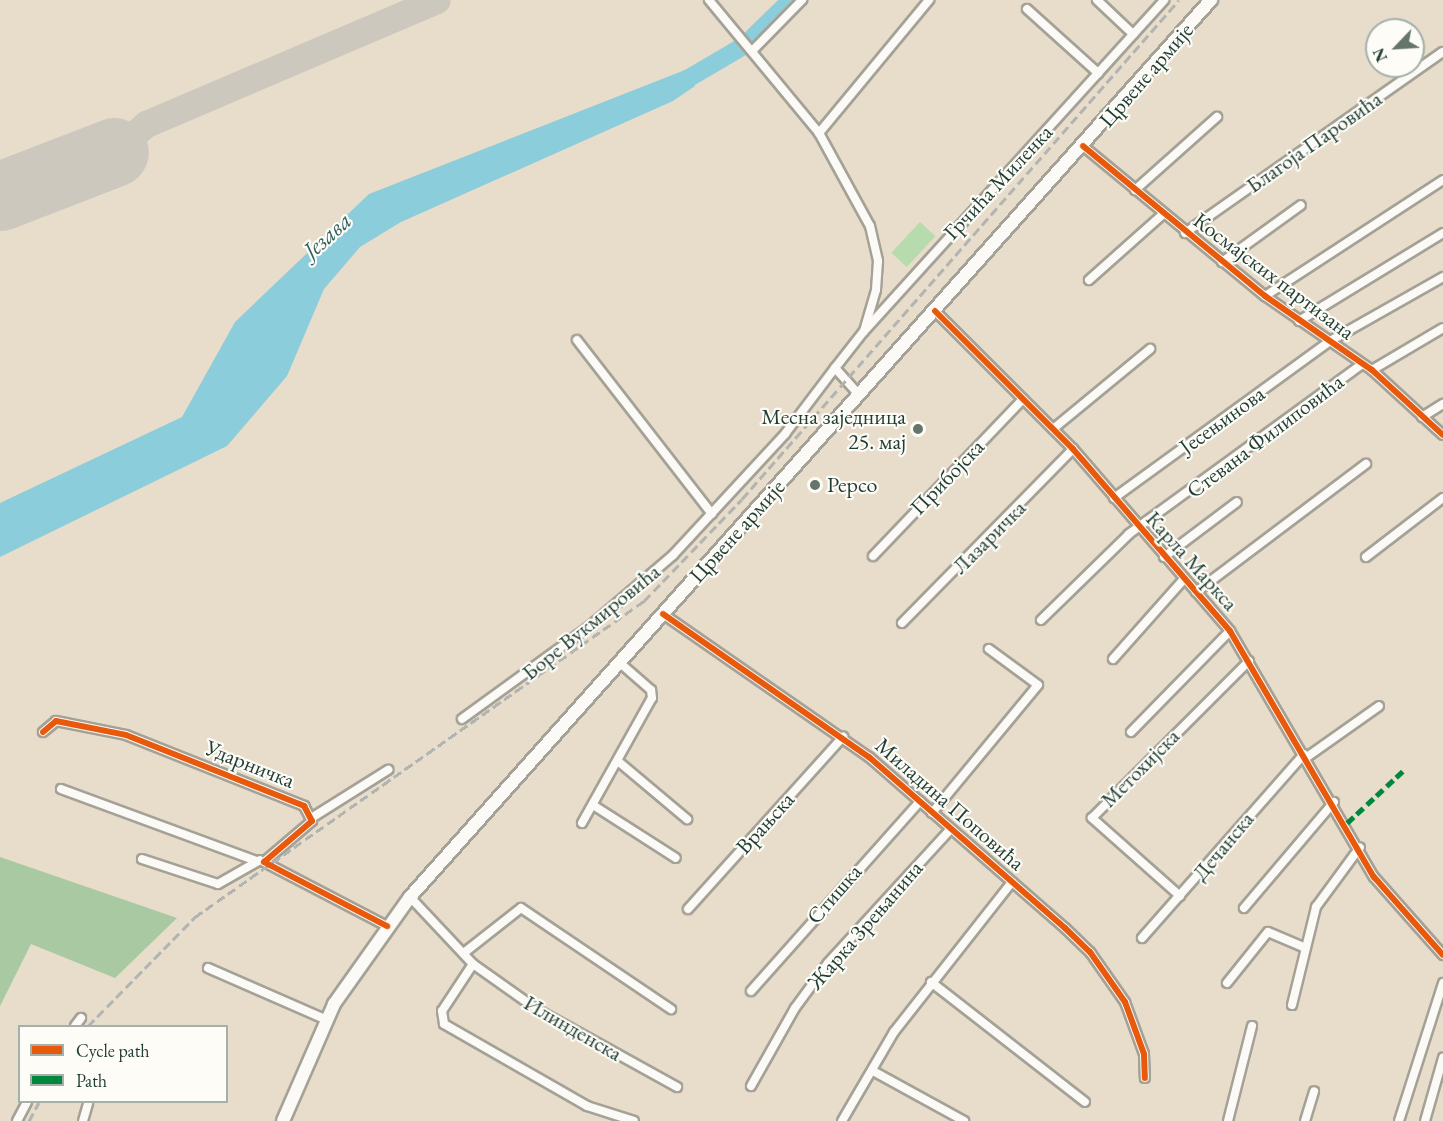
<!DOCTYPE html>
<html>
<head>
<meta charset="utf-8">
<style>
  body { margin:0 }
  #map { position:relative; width:1443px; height:1121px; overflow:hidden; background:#e8dccb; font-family:"EB Garamond",serif }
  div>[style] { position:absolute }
  .green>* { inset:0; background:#b8dbad; transform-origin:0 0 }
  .forest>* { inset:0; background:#a8c9a1 }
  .water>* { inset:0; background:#8ccddb }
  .river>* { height:18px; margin:-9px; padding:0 9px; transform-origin:9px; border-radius:9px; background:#8ccddb }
  .taxiway>* { height:27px; margin:-13.5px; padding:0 13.5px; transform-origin:13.5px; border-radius:13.5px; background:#cdc8be }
  .runway>* { height:69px; margin:-34.5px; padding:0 34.5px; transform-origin:34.5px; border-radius:34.5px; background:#cdc8be }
  .roads { filter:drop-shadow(2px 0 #a4a196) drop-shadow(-2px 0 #a4a196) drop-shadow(0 2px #a4a196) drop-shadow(0 -2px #a4a196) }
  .minor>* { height:8px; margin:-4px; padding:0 4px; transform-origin:4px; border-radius:4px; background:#fcfaf7 }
  .secondary>* { height:12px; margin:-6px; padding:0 6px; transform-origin:6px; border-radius:6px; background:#fcfaf7 }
  .rail>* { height:3px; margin-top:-1.5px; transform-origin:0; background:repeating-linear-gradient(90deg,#b2b4b1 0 9px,transparent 0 13.5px) }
  .quiet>* { height:4.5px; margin-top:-2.25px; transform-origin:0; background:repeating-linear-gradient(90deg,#00873e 0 9px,transparent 0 13.5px) }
  .cycleway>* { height:6px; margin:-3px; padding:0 3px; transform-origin:3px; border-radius:3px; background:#e8590c }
  .dots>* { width:16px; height:16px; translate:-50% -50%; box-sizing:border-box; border:3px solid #fdfcf7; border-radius:50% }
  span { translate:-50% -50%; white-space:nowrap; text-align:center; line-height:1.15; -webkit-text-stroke:4.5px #fdfcf7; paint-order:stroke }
  .street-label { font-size:22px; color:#1f3d34 }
  .poi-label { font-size:22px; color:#1f3d34 }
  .right { translate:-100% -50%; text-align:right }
  .left { translate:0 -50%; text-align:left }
  .water-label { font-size:24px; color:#306060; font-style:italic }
  .legend { position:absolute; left:18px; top:1025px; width:210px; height:78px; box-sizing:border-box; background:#fdfcf7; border:2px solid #a4b0a9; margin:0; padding:8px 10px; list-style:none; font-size:18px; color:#1f3d34 }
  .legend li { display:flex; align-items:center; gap:12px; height:30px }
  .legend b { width:30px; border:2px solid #a4b0a9 }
  .north { position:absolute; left:1365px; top:18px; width:60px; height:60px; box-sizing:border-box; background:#fdfcf7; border:2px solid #a4b0a9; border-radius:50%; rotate:245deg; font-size:16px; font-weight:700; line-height:24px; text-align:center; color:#1f3d34 }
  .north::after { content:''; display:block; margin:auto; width:21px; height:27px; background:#657569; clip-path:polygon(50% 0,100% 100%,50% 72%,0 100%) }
</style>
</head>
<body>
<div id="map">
  <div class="green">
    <div style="left:920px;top:222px;width:21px;height:42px;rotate:43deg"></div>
  </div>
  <div class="forest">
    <div style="clip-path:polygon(0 857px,177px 918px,115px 978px,31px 944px,0 1006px)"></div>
  </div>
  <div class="water">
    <div style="clip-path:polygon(690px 68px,695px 86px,673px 101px,401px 222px,360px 247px,324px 289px,287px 376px,227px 446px,0 557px,0 503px,182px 417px,235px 322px,369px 194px)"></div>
  </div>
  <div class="river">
    <div style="left:753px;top:37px;width:53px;rotate:-44.2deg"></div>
    <div style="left:672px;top:88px;width:79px;rotate:-30.5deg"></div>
  </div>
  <div class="taxiway">
    <div style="left:114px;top:152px;width:43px;rotate:-41.2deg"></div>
    <div style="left:146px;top:124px;width:316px;rotate:-23.1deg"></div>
  </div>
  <div class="runway">
    <div style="left:0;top:196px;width:122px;rotate:-21.1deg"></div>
  </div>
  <div class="roads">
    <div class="minor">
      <div style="left:709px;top:0;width:173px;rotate:50.4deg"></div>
      <div style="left:819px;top:133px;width:106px;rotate:61.3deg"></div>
      <div style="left:870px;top:226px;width:36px;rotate:77deg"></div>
      <div style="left:878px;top:261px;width:29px;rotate:94deg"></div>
      <div style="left:876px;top:290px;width:43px;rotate:106.3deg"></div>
      <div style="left:864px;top:331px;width:47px;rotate:128.1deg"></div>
      <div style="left:835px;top:368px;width:36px;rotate:48deg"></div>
      <div style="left:1097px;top:0;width:50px;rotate:43.4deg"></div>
      <div style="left:1027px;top:9px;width:96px;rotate:42deg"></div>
      <div style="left:754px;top:49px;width:69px;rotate:-45.6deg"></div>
      <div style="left:819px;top:133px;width:173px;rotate:-50.4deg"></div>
      <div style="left:1083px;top:146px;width:236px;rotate:39.5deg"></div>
      <div style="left:1265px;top:296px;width:130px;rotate:34.7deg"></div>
      <div style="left:1372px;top:370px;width:96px;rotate:42.5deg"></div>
      <div style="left:1135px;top:190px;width:110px;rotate:-41.7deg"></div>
      <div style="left:1185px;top:233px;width:315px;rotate:-35.1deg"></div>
      <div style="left:1222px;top:262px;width:97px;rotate:-35.8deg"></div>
      <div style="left:1089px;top:280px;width:99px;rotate:-41.7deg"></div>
      <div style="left:1265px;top:296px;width:212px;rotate:-33.1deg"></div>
      <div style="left:935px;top:311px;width:195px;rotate:45deg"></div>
      <div style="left:1073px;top:449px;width:240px;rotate:49.2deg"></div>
      <div style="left:1230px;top:631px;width:285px;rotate:59.7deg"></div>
      <div style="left:1374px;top:877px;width:104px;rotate:48.5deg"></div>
      <div style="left:1299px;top:321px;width:169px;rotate:-31.4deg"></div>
      <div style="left:866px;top:329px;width:444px;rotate:-47.8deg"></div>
      <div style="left:577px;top:340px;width:220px;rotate:52.2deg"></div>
      <div style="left:1372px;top:370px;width:82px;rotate:-30.6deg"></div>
      <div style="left:1422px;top:417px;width:25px;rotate:-32deg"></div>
      <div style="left:1053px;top:429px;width:126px;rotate:-39.5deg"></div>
      <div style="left:1114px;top:498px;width:267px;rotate:-36deg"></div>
      <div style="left:1330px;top:341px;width:130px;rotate:-29.5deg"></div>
      <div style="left:873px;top:556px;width:217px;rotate:-46.3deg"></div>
      <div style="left:1164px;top:557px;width:91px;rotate:-37deg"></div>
      <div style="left:1366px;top:557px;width:97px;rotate:-37.5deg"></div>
      <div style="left:1196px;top:592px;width:213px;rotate:-37deg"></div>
      <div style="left:663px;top:614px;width:251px;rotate:34.8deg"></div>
      <div style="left:869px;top:757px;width:260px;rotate:41.1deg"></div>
      <div style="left:1065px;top:928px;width:35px;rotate:44deg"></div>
      <div style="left:1090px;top:952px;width:61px;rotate:55deg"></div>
      <div style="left:1125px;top:1002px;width:55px;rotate:69.9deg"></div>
      <div style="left:1144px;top:1054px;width:24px;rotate:88deg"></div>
      <div style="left:1041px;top:620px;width:123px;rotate:-44.3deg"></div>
      <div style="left:1129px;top:534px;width:288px;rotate:-36.1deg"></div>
      <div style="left:902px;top:623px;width:244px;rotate:-45.5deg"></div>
      <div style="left:1113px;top:659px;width:107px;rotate:-48.4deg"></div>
      <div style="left:462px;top:719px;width:158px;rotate:-36deg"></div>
      <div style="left:590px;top:626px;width:109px;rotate:-40.5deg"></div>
      <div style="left:673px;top:555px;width:165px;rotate:-47.2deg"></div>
      <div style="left:785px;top:434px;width:83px;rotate:-52.9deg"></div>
      <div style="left:43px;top:732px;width:17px;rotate:-40deg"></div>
      <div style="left:56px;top:721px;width:71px;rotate:11.3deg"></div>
      <div style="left:126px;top:735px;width:192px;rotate:21.7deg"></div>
      <div style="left:304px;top:806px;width:17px;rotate:62deg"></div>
      <div style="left:312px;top:821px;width:63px;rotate:139.5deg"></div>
      <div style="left:264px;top:862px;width:139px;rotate:27.5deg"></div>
      <div style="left:1131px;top:732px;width:141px;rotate:-45.6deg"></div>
      <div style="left:1307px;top:757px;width:88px;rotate:-35.3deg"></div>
      <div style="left:619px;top:762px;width:89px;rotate:40deg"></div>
      <div style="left:61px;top:789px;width:209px;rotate:20.2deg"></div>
      <div style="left:593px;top:805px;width:98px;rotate:32.6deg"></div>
      <div style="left:932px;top:813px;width:166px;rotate:-50.4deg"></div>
      <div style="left:1038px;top:685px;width:61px;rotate:-143.7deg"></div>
      <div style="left:313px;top:817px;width:89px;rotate:-32.1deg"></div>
      <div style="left:582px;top:823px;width:143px;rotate:-60.8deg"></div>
      <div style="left:652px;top:698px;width:8px;rotate:-97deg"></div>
      <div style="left:651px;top:690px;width:43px;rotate:-138.8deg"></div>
      <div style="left:142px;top:859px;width:80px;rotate:18.2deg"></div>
      <div style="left:218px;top:884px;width:48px;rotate:-29.7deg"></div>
      <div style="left:1180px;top:896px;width:118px;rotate:-138.4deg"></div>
      <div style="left:1092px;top:818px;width:222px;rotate:-45deg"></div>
      <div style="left:410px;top:897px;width:92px;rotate:46.8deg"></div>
      <div style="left:473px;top:964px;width:56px;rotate:123.4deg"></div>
      <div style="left:442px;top:1011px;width:13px;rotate:81deg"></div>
      <div style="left:444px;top:1024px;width:165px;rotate:29.8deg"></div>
      <div style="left:587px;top:1106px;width:49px;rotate:17.7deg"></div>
      <div style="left:1244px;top:908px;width:139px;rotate:-49.7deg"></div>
      <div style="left:688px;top:909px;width:232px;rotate:-48deg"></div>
      <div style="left:1142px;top:938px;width:245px;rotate:-48.6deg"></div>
      <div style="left:465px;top:952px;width:71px;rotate:-38.2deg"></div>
      <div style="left:521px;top:908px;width:181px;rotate:34deg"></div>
      <div style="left:473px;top:964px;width:80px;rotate:35.3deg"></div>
      <div style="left:538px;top:1010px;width:159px;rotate:29deg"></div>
      <div style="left:208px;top:968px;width:128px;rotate:23.6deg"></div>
      <div style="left:931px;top:982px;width:195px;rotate:37.9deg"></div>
      <div style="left:1227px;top:983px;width:65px;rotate:-51.2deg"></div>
      <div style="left:1268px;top:932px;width:39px;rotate:23deg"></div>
      <div style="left:751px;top:991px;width:254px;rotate:-48.3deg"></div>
      <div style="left:1292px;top:1005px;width:101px;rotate:-76.2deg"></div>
      <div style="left:1316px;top:907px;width:74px;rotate:-53.7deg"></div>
      <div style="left:75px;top:1026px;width:10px;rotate:-53deg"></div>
      <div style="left:873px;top:1071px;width:104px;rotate:28.8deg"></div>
      <div style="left:751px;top:1086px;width:90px;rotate:-60.6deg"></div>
      <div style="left:795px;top:1008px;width:56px;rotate:-53.7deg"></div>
      <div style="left:828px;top:963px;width:179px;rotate:-47.5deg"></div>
      <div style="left:17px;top:1121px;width:21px;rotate:-62deg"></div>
      <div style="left:83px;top:1121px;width:19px;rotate:-74deg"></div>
      <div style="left:842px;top:1121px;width:103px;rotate:-59.7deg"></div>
      <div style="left:894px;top:1032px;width:191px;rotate:-51.8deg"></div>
      <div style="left:1228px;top:1121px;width:98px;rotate:-75.8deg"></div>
      <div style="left:1305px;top:1121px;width:31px;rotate:-73deg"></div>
      <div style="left:1399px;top:1121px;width:145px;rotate:-72.3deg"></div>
      <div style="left:1425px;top:1121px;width:66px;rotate:-74.1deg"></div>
    </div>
    <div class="secondary">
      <div style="left:283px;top:1121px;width:128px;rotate:-66.4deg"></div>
      <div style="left:334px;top:1004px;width:131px;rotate:-54.6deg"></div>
      <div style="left:410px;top:897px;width:1203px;rotate:-48.24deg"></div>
    </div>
  </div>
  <div class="rail">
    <div style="left:88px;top:1026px;width:153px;rotate:-45.5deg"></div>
    <div style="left:195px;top:917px;width:549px;rotate:-35.14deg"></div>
    <div style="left:644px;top:601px;width:141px;rotate:-46.1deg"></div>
    <div style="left:742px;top:499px;width:663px;rotate:-48.79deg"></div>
    <div style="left:29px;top:1121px;width:21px;rotate:-62deg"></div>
  </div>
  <div class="quiet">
    <div style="left:1347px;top:823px;width:79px;rotate:-43deg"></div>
  </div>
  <div class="cycleway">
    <div style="left:1083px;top:146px;width:236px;rotate:39.5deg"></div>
    <div style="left:1265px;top:296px;width:130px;rotate:34.7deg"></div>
    <div style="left:1372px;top:370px;width:96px;rotate:42.5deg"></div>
    <div style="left:935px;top:311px;width:195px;rotate:45deg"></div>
    <div style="left:1073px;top:449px;width:240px;rotate:49.2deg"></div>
    <div style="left:1230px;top:631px;width:285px;rotate:59.7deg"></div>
    <div style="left:1374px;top:877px;width:104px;rotate:48.5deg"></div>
    <div style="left:663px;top:614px;width:251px;rotate:34.8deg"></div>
    <div style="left:869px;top:757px;width:260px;rotate:41.1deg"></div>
    <div style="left:1065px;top:928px;width:35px;rotate:44deg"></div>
    <div style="left:1090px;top:952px;width:61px;rotate:55deg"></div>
    <div style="left:1125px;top:1002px;width:55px;rotate:69.9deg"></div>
    <div style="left:1144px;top:1054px;width:24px;rotate:88deg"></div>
    <div style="left:43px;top:732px;width:17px;rotate:-40deg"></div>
    <div style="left:56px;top:721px;width:71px;rotate:11.3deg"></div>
    <div style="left:126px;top:735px;width:192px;rotate:21.7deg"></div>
    <div style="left:304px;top:806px;width:17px;rotate:62deg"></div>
    <div style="left:312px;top:821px;width:63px;rotate:139.5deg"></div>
    <div style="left:264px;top:862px;width:139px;rotate:27.5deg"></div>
  </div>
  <div class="dots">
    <div style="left:918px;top:429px;background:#657569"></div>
    <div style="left:815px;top:485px;background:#657569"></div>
  </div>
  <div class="street-label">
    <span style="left:1146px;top:75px;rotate:-49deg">Црвене армије</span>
    <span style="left:1314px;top:142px;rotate:-35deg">Благоја Паровића</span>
    <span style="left:998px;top:182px;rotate:-47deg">Грчића Миленка</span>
    <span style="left:1274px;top:276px;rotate:37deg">Космајских партизана</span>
    <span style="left:1222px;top:420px;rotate:-36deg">Јесењинова</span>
    <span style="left:1265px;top:436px;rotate:-37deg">Стевана Филиповића</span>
    <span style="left:947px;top:477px;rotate:-46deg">Прибојска</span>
    <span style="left:737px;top:531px;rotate:-48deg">Црвене армије</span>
    <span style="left:989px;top:537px;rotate:-45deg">Лазаричка</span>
    <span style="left:1192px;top:561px;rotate:48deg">Карла Маркса</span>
    <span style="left:591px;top:622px;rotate:-39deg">Боре Вукмировића</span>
    <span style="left:250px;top:764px;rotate:22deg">Ударничка</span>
    <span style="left:1140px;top:768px;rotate:-45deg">Метохијска</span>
    <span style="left:950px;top:804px;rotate:41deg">Миладина Поповића</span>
    <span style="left:765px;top:823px;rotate:-48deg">Врањска</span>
    <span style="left:1223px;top:846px;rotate:-50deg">Дечанска</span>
    <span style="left:834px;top:894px;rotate:-49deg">Стишка</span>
    <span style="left:865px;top:925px;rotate:-49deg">Жарка Зрењанина</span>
    <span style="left:573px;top:1028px;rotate:30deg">Илинденска</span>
  </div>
  <div class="poi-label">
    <span class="right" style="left:906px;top:429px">Месна заједница<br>25. мај</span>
    <span class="left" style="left:827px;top:485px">Pepco</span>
  </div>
  <div class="water-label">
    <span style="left:327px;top:235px;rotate:-42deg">Језава</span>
  </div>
  <ul class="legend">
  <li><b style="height:8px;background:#e8590c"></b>Cycle path</li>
  <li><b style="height:8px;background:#00873e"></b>Path</li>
  </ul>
  <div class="north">N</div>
</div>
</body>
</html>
